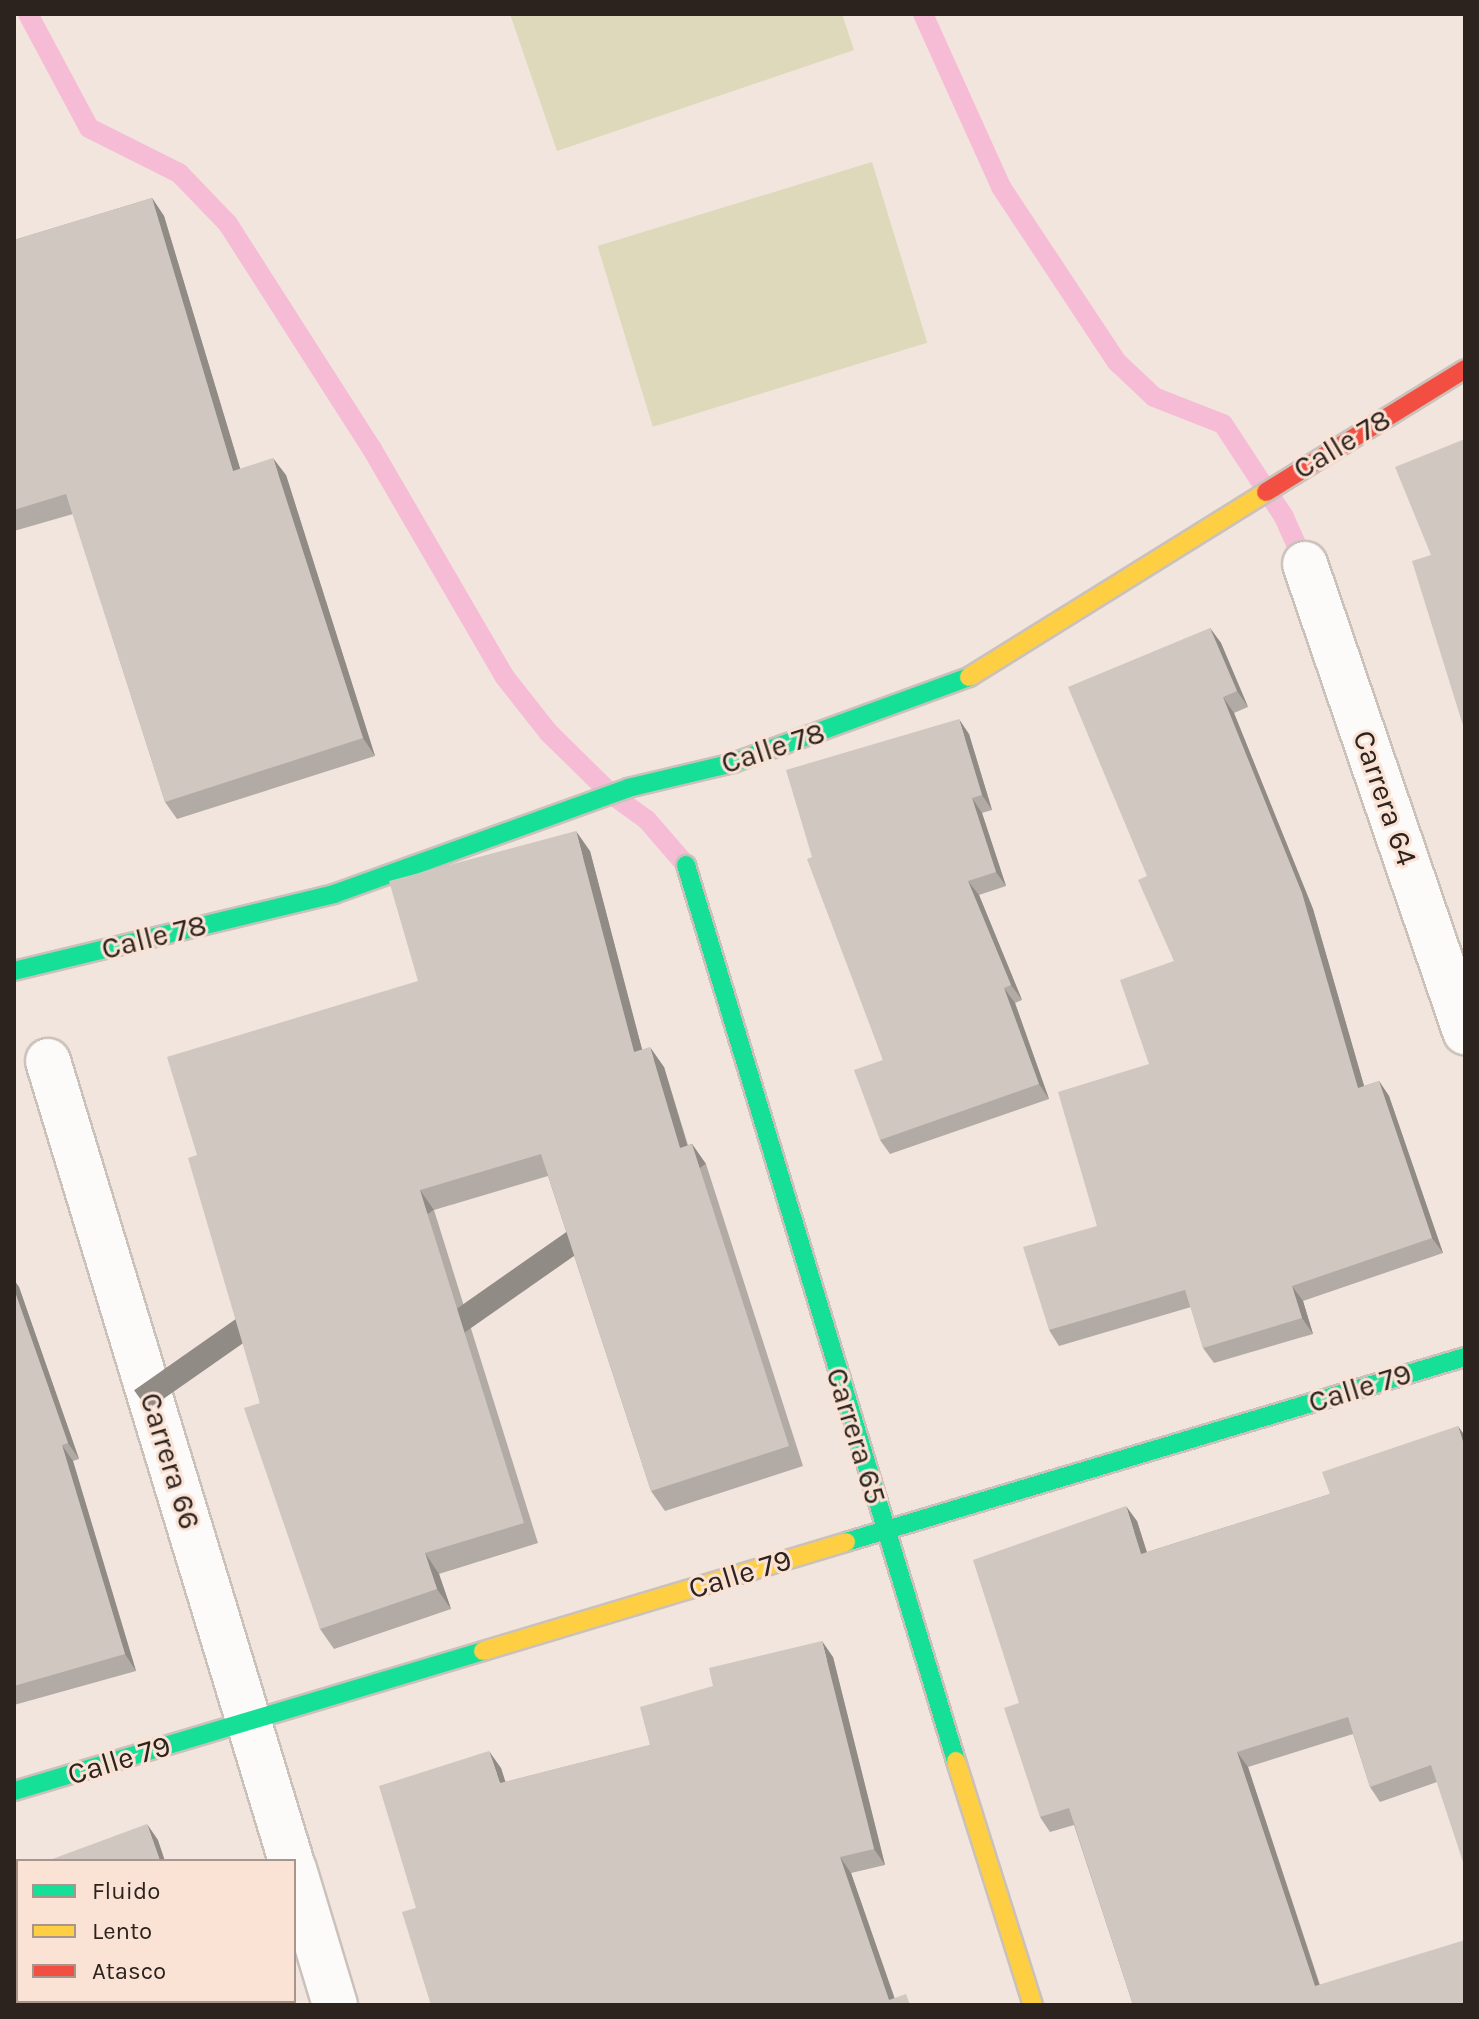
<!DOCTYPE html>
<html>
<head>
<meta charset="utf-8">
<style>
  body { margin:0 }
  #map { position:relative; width:1479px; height:2019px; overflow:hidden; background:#f2e5dd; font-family:Karla,sans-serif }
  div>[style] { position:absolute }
  .green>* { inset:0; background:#ddd9ba; transform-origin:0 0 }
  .stream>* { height:20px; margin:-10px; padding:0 10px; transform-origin:10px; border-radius:10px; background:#f7bcd5 }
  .roads { filter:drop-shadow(2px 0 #cbc1bb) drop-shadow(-2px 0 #cbc1bb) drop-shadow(0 2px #cbc1bb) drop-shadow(0 -2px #cbc1bb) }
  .street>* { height:44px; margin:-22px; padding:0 22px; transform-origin:22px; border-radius:22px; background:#fdfbfa }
  .fast>* { height:18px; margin:-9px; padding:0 9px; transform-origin:9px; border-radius:9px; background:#16e098 }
  .slow>* { height:18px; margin:-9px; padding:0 9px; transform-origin:9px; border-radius:9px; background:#ffcf43 }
  .jam>* { height:18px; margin:-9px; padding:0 9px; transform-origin:9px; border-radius:9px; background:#f24e42 }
  .wall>* { inset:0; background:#b2aba5 }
  .shaded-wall>* { inset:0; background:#918b86; transform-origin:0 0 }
  .building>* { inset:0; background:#cfc7c0 }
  span { translate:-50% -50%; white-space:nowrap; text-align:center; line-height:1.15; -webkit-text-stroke:6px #fae2d5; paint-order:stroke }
  .street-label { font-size:30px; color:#2c231e }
  .frame { position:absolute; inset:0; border:16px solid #2c231e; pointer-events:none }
  .legend { position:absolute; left:16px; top:1859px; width:280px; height:144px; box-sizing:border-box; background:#fae2d5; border:2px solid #a8968c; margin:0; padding:10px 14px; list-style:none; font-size:24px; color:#2c231e }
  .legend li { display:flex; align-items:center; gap:16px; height:40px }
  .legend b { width:40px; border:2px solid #a8968c }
</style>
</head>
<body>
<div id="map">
  <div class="green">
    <div style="clip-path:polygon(510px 14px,842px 14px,854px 50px,557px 151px)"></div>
    <div style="left:872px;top:162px;width:189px;height:287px;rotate:73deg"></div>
  </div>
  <div class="stream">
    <div style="left:28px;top:14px;width:129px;rotate:61.8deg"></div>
    <div style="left:89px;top:128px;width:101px;rotate:26.6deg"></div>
    <div style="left:179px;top:173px;width:71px;rotate:46.1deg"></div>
    <div style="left:228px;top:224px;width:267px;rotate:57.4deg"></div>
    <div style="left:372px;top:449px;width:263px;rotate:59.8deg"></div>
    <div style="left:504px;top:676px;width:71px;rotate:51.8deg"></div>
    <div style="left:548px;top:732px;width:88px;rotate:44.5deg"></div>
    <div style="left:611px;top:794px;width:44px;rotate:35.8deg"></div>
    <div style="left:647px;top:820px;width:60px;rotate:49.1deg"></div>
    <div style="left:923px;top:14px;width:190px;rotate:65.7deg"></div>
    <div style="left:1001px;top:187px;width:210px;rotate:56.5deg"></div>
    <div style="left:1117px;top:362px;width:51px;rotate:43.4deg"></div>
    <div style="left:1154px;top:397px;width:74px;rotate:21.4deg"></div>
    <div style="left:1223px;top:424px;width:111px;rotate:56.7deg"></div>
    <div style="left:1284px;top:517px;width:51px;rotate:65.9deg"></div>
  </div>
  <div class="roads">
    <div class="street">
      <div style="left:1305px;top:564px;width:495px;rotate:71.1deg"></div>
      <div style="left:48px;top:1061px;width:836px;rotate:73.1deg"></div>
      <div style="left:294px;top:1869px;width:142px;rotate:73.2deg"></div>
    </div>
    <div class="fast">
      <div style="left:686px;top:865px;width:936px;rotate:73.23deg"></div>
      <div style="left:14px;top:971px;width:329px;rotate:-13.5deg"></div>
      <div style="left:334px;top:894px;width:313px;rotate:-19.8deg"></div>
      <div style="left:628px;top:788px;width:108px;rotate:-13.4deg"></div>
      <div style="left:733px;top:763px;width:251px;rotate:-20deg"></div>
      <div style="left:846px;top:1542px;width:646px;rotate:-16.64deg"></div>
      <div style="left:14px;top:1791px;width:489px;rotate:-16.6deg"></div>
    </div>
    <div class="slow">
      <div style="left:969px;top:677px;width:350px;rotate:-31.9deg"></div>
      <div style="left:483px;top:1651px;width:379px;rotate:-16.7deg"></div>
      <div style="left:956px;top:1761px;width:256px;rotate:72.5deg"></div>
    </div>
    <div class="jam">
      <div style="left:1266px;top:492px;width:234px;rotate:-31.7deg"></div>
    </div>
  </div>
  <div class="wall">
    <div style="clip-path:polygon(152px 198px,164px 216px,240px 469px,286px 475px,375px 756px,177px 819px,165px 802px,73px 514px,14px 531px,14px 240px)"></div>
    <div style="clip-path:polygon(1210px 628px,1221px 643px,1248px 707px,1234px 713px,1313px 909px,1364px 1086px,1379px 1081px,1389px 1096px,1443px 1253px,1303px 1301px,1313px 1334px,1214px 1363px,1203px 1348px,1191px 1307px,1059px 1346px,1049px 1330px,1097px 1226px,1149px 1064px,1174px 961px,1147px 876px)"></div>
    <div style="clip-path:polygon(969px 734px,992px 810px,982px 813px,1006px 886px,979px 895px,1022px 1000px,1015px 1003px,1049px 1099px,890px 1154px,880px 1140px,883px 1060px,812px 857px)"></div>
    <div style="clip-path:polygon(590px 851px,642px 1050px,664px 1067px,688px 1145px,692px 1144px,706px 1164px,803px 1466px,665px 1511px,651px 1491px,548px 1176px,434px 1210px,538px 1543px,439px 1574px,451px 1609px,334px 1649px,320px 1629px,260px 1403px,197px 1155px)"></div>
    <div style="clip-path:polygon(14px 1280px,19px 1287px,79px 1459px,73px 1461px,136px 1671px,14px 1705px)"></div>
    <div style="clip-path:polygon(1458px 1426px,1437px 1782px,1380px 1802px,1370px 1787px,1353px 1734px,1248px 1767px,1320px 1985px,1465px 2005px,1133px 2005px,1074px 1825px,1050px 1832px,1040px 1817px,1137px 1521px,1147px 1552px,1330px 1494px)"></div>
    <div style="clip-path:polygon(833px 1657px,885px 1865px,851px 1873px,894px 1998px,914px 2005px,416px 1908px,501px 1768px,505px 1782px,650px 1745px)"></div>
  </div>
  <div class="shaded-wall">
    <div style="clip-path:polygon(152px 198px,164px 216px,246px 488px,233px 471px)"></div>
    <div style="clip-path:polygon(273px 458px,286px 475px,375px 756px,363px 738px)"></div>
    <div style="clip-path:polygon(1210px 628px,1221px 643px,1248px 707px,1237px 691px)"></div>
    <div style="clip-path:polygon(1223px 697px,1234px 713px,1313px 909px,1369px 1103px,1358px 1088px)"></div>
    <div style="clip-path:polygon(959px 719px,969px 734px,992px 810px,982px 795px)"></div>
    <div style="clip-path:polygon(972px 798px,982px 813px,1006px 886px,996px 872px)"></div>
    <div style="clip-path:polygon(576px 831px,590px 851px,648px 1072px,634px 1052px)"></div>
    <div style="clip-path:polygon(968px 881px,979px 895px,1022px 1000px,1011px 985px)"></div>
    <div style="clip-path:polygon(1004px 988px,1015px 1003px,1049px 1099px,1039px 1084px)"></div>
    <div style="clip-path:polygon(650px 1047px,664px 1067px,694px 1168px,680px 1148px)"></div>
    <div style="clip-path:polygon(1379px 1081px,1389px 1096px,1443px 1253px,1432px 1238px)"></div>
    <div style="left:692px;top:1144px;width:24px;height:317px;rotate:55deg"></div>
    <div style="left:420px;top:1190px;width:24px;height:349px;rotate:55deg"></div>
    <div style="clip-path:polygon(14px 1280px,19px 1287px,79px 1459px,68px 1443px,14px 1289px)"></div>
    <div style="clip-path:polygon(1292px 1286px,1303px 1301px,1313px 1334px,1302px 1318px)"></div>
    <div style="clip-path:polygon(1458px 1426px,1465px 1436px,1465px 1449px)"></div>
    <div style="clip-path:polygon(62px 1445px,73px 1461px,136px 1671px,125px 1654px)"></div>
    <div style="clip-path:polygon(1126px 1506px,1137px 1521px,1152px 1569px,1141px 1554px)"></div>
    <div style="clip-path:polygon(425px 1553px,439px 1574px,451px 1609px,437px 1589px)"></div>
    <div style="clip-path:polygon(822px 1641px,833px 1657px,885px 1865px,874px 1849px)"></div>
    <div style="clip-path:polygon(489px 1751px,501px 1768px,511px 1799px,500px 1783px)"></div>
    <div style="clip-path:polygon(1237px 1752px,1248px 1767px,1325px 2002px,1315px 1986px)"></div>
    <div style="clip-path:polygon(147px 1824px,158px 1840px,165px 1861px,160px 1861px)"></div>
    <div style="clip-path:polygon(840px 1857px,851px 1873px,897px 2005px,889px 2000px)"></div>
  </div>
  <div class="building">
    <div style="clip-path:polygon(152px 198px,233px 471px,273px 458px,363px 738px,165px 802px,66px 494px,14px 510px,14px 240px)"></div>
    <div style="clip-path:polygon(1465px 439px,1465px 732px,1412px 561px,1431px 555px,1395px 467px)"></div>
    <div style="clip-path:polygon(1210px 628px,1237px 691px,1223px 697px,1302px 893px,1358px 1088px,1379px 1081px,1432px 1238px,1292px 1286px,1302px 1318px,1203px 1348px,1185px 1290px,1049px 1330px,1023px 1247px,1097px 1226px,1058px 1092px,1149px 1064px,1120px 980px,1174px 961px,1138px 880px,1147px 876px,1068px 687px)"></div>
    <div style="clip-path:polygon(959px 719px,982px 795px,972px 798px,996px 872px,968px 881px,1011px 985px,1004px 988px,1039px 1084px,880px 1140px,854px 1070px,883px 1060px,807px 859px,812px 857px,786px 770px)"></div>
    <div style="clip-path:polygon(576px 831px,634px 1052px,650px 1047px,680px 1148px,692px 1144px,789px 1446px,651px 1491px,541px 1154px,420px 1190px,524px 1523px,425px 1553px,437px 1589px,320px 1629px,244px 1408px,260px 1403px,188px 1158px,197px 1155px,167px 1057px,418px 981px,389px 881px)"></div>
    <div style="clip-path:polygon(14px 1289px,68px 1443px,62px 1445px,125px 1654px,14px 1686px)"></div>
    <div style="clip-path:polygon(1458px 1426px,1465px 1449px,1465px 1868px,1431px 1765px,1370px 1787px,1348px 1717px,1237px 1752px,1315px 1986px,1465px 1940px,1465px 2005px,1133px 2005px,1069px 1808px,1040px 1817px,1004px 1708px,1019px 1703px,973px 1560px,1126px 1506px,1141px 1554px,1330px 1494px,1322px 1472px)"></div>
    <div style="clip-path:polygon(822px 1641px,874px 1849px,840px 1857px,889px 2000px,906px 1994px,910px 2005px,431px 2005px,402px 1912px,416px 1908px,379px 1786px,489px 1751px,500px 1783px,650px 1745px,640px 1707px,713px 1686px,709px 1668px)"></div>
    <div style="clip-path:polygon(147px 1824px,160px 1861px,47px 1861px)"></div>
    <div style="clip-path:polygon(18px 1872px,18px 2001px,211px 2001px,213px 2005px,14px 2005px,14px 1873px)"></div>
  </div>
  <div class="street-label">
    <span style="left:1342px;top:444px;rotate:-31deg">Calle 78</span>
    <span style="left:773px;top:748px;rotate:-18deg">Calle 78</span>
    <span style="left:1385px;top:798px;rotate:71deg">Carrera 64</span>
    <span style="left:154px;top:937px;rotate:-14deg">Calle 78</span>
    <span style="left:1360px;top:1388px;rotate:-17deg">Calle 79</span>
    <span style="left:856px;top:1436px;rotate:73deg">Carrera 65</span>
    <span style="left:170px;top:1461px;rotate:73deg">Carrera 66</span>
    <span style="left:740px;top:1574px;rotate:-17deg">Calle 79</span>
    <span style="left:119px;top:1760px;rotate:-17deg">Calle 79</span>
  </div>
  <div class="frame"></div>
  <ul class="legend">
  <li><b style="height:10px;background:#16e098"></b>Fluido</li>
  <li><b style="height:10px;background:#ffcf43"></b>Lento</li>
  <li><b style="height:10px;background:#f24e42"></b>Atasco</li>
  </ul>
</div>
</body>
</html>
